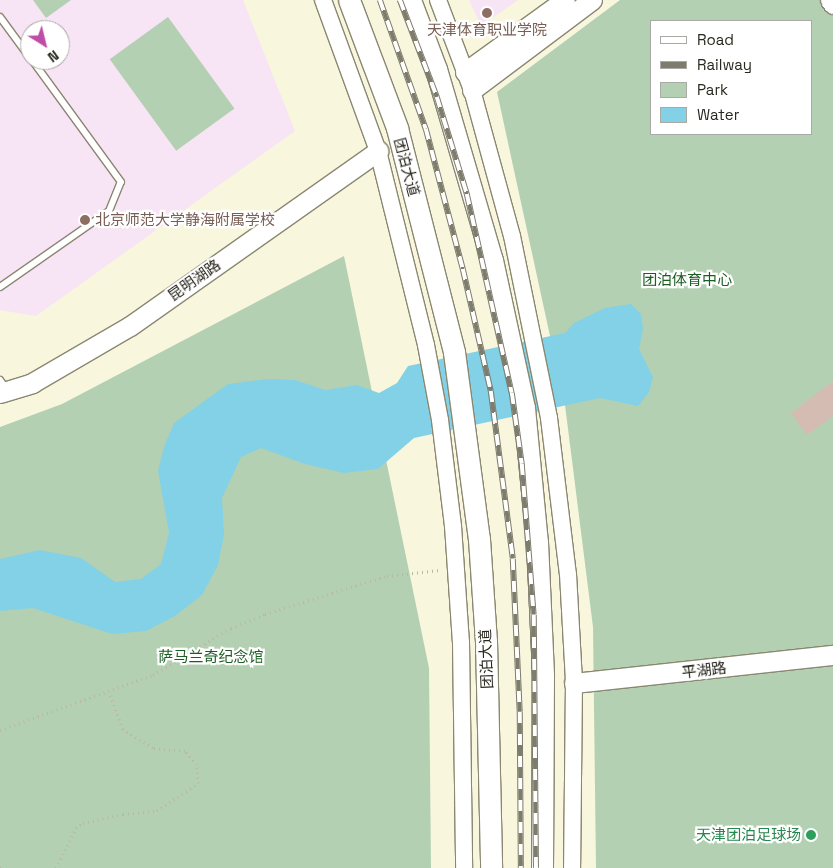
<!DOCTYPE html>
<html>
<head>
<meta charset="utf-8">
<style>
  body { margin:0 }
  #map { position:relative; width:833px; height:868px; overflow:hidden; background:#f9f6de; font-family:"Space Grotesk","Noto Sans SC",sans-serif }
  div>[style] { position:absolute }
  .education>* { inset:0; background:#f7e4f4 }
  .green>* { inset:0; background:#b3d0b2; transform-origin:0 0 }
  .water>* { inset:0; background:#82d1e6 }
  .building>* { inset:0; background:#d5bcb2 }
  .path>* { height:3px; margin-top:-1.5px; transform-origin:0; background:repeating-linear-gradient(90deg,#bab8a4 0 1px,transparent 0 5px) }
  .roads { filter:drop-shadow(1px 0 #8a8771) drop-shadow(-1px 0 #8a8771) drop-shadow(0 1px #8a8771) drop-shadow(0 -1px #8a8771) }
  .service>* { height:6px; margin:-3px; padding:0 3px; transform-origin:3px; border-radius:3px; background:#fff }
  .tertiary>* { height:16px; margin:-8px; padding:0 8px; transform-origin:8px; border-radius:8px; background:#fff }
  .secondary>* { height:19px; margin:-9.5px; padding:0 9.5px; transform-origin:9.5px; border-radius:9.5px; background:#fff }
  .trunk>* { height:21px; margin:-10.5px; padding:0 10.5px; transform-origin:10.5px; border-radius:10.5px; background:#fff }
  .rail>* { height:5.5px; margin-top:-2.75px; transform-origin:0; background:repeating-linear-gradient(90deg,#fff 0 11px,#7e7c6d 0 22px); box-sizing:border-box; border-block:1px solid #7e7c6d }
  .dots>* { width:14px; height:14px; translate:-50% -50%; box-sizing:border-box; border:2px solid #fff; border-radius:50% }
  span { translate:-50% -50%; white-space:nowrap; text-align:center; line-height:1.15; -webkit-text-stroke:4.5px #fff; paint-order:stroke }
  .education-label { font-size:15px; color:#785e54 }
  .left { translate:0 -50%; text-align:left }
  .street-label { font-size:15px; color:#29281f }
  .park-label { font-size:15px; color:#1b5d22 }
  .leisure-label { font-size:15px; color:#27864d }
  .right { translate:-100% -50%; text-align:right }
  .legend { position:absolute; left:650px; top:20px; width:162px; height:115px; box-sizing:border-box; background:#fff; border:1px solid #a9a9a5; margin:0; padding:6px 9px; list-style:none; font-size:15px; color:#29281f }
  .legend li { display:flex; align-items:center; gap:10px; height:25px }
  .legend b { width:25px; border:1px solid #a9a9a5 }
  .north { position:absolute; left:20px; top:20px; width:50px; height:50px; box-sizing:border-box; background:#fff; border:1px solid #a9a9a5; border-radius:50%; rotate:144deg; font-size:14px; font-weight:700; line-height:20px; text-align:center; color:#29281f }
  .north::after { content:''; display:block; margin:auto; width:18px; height:22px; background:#be4da8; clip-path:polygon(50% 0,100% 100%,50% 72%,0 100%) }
</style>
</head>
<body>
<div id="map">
  <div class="education">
    <div style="clip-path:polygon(evenodd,0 0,243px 0,295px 131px,36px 316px,0 310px,0 0,30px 30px,60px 30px,60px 60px,30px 60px,30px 30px)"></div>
    <div style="clip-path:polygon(469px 0,518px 0,481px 26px)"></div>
  </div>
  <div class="green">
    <div style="clip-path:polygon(33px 0,71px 0,46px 18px)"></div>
    <div style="clip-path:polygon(evenodd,620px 0,833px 0,833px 868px,596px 868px,593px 627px,565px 405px,497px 92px,620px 0,652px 21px,812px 21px,812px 134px,652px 134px,652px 21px)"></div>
    <div style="left:168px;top:17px;width:113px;height:72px;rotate:54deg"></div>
    <div style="clip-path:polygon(344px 256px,429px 668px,431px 868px,0 868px,0 427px,62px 404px)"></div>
  </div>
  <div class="water">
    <div style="clip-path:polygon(631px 304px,641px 314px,643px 329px,639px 349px,653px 377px,649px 392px,638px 406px,600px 398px,414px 438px,378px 469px,344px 473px,305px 464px,261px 448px,241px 457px,222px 498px,224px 535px,218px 565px,202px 595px,175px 616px,146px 631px,112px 634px,33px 608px,0 611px,0 559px,40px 550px,81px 558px,115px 582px,141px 579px,161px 564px,169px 533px,158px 471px,164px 447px,174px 423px,228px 384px,267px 379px,295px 380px,325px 390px,357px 385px,379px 393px,397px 383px,408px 366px,565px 333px,574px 323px,605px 308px)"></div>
  </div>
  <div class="building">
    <div style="clip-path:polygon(833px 381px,833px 416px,807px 435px,791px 413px)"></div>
  </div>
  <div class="path">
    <div style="left:0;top:730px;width:163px;rotate:-19.8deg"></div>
    <div style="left:153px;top:675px;width:91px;rotate:-31.1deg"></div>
    <div style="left:231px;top:628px;width:37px;rotate:-22deg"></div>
    <div style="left:265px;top:614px;width:128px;rotate:-17.3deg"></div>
    <div style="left:387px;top:576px;width:53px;rotate:-6.5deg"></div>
    <div style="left:0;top:868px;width:4px"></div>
    <div style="left:56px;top:868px;width:45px;rotate:-63.4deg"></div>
    <div style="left:76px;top:828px;width:9px;rotate:-36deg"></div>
    <div style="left:83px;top:823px;width:41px;rotate:-12.7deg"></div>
    <div style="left:123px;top:814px;width:34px;rotate:-5deg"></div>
    <div style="left:157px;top:811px;width:50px;rotate:-34.3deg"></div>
    <div style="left:198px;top:783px;width:19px;rotate:-93deg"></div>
    <div style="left:197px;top:764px;width:18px;rotate:-133deg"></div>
    <div style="left:185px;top:751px;width:32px;rotate:-175deg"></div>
    <div style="left:153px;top:748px;width:36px;rotate:-148deg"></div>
    <div style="left:123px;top:729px;width:39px;rotate:-111deg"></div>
  </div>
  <div class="roads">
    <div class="service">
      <div style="left:0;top:17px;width:51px;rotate:53.8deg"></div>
      <div style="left:0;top:287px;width:133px;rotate:-34.9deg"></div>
      <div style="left:109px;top:211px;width:31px;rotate:-68deg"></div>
      <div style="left:121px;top:182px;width:151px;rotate:-126.1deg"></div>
      <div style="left:0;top:380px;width:12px;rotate:55deg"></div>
    </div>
    <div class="tertiary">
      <div style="left:323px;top:0;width:161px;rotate:70deg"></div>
      <div style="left:378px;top:151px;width:200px;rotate:76.1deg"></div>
      <div style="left:426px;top:345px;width:76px;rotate:79.4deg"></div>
      <div style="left:440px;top:420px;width:107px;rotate:83deg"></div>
      <div style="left:453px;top:526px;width:116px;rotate:86.1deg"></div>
      <div style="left:461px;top:642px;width:226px;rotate:89.2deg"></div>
      <div style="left:438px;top:0;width:96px;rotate:69.3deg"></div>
      <div style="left:472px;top:90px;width:151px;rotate:74.7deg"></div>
      <div style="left:512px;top:236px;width:186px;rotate:78.5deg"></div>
      <div style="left:549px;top:418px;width:157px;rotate:83.1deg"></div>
      <div style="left:568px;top:574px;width:109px;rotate:86.8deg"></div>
      <div style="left:574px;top:683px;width:185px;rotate:90.6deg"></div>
    </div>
    <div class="secondary">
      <div style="left:830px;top:0;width:5px;rotate:53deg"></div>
      <div style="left:465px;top:72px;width:123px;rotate:-35.8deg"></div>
      <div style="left:472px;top:90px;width:150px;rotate:-36.9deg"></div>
      <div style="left:0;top:393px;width:34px;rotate:-17deg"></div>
      <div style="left:32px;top:383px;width:113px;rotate:-30.2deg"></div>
      <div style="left:130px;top:326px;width:304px;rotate:-35.2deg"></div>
      <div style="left:574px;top:683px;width:261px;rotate:-6.2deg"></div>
    </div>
    <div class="trunk">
      <div style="left:349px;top:0;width:137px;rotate:69.4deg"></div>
      <div style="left:397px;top:128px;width:231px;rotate:75.7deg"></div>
      <div style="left:454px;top:352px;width:189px;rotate:82.4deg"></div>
      <div style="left:479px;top:539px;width:102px;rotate:86.1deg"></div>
      <div style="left:486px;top:641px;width:227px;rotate:88.7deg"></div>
      <div style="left:410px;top:0;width:74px;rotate:69.4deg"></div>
      <div style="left:436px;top:69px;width:199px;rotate:73.7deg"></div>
      <div style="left:492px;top:260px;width:151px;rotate:77.8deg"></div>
      <div style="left:524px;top:408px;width:135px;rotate:84.5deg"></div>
      <div style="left:537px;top:542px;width:134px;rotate:87.4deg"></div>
      <div style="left:543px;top:676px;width:192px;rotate:90.3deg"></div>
    </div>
  </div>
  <div class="rail">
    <div style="left:380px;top:0;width:137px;rotate:70.4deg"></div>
    <div style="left:426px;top:129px;width:145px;rotate:75.2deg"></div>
    <div style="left:463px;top:269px;width:125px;rotate:77.1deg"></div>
    <div style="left:491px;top:391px;width:169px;rotate:82.5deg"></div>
    <div style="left:513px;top:559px;width:153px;rotate:87.4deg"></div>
    <div style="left:520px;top:712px;width:156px;rotate:89.6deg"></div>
    <div style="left:400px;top:0;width:104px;rotate:69.1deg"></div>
    <div style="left:437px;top:97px;width:102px;rotate:72.8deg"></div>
    <div style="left:467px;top:194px;width:204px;rotate:77.3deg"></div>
    <div style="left:512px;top:393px;width:72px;rotate:82deg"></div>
    <div style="left:522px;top:464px;width:151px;rotate:85.5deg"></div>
    <div style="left:534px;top:615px;width:253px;rotate:89.5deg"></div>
  </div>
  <div class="dots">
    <div style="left:487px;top:13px;background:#8d6e63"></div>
    <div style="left:85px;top:220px;background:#8d6e63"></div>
    <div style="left:811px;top:835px;background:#2e9e5b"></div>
  </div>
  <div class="education-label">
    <span style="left:487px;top:30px">天津体育职业学院</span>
    <span class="left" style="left:95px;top:220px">北京师范大学静海附属学校</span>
  </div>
  <div class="street-label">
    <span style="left:407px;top:167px;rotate:75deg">团泊大道</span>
    <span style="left:194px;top:280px;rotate:-35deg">昆明湖路</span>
    <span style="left:486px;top:659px;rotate:-92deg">团泊大道</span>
    <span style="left:704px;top:670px;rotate:-7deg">平湖路</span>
  </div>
  <div class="park-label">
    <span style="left:687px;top:280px">团泊体育中心</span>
    <span style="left:211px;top:657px">萨马兰奇纪念馆</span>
  </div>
  <div class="leisure-label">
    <span class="right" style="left:801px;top:835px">天津团泊足球场</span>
  </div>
  <ul class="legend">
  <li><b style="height:6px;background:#fff"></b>Road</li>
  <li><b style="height:6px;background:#7e7c6d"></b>Railway</li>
  <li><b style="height:14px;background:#b3d0b2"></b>Park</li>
  <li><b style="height:14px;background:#82d1e6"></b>Water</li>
  </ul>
  <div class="north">N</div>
</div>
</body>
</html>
